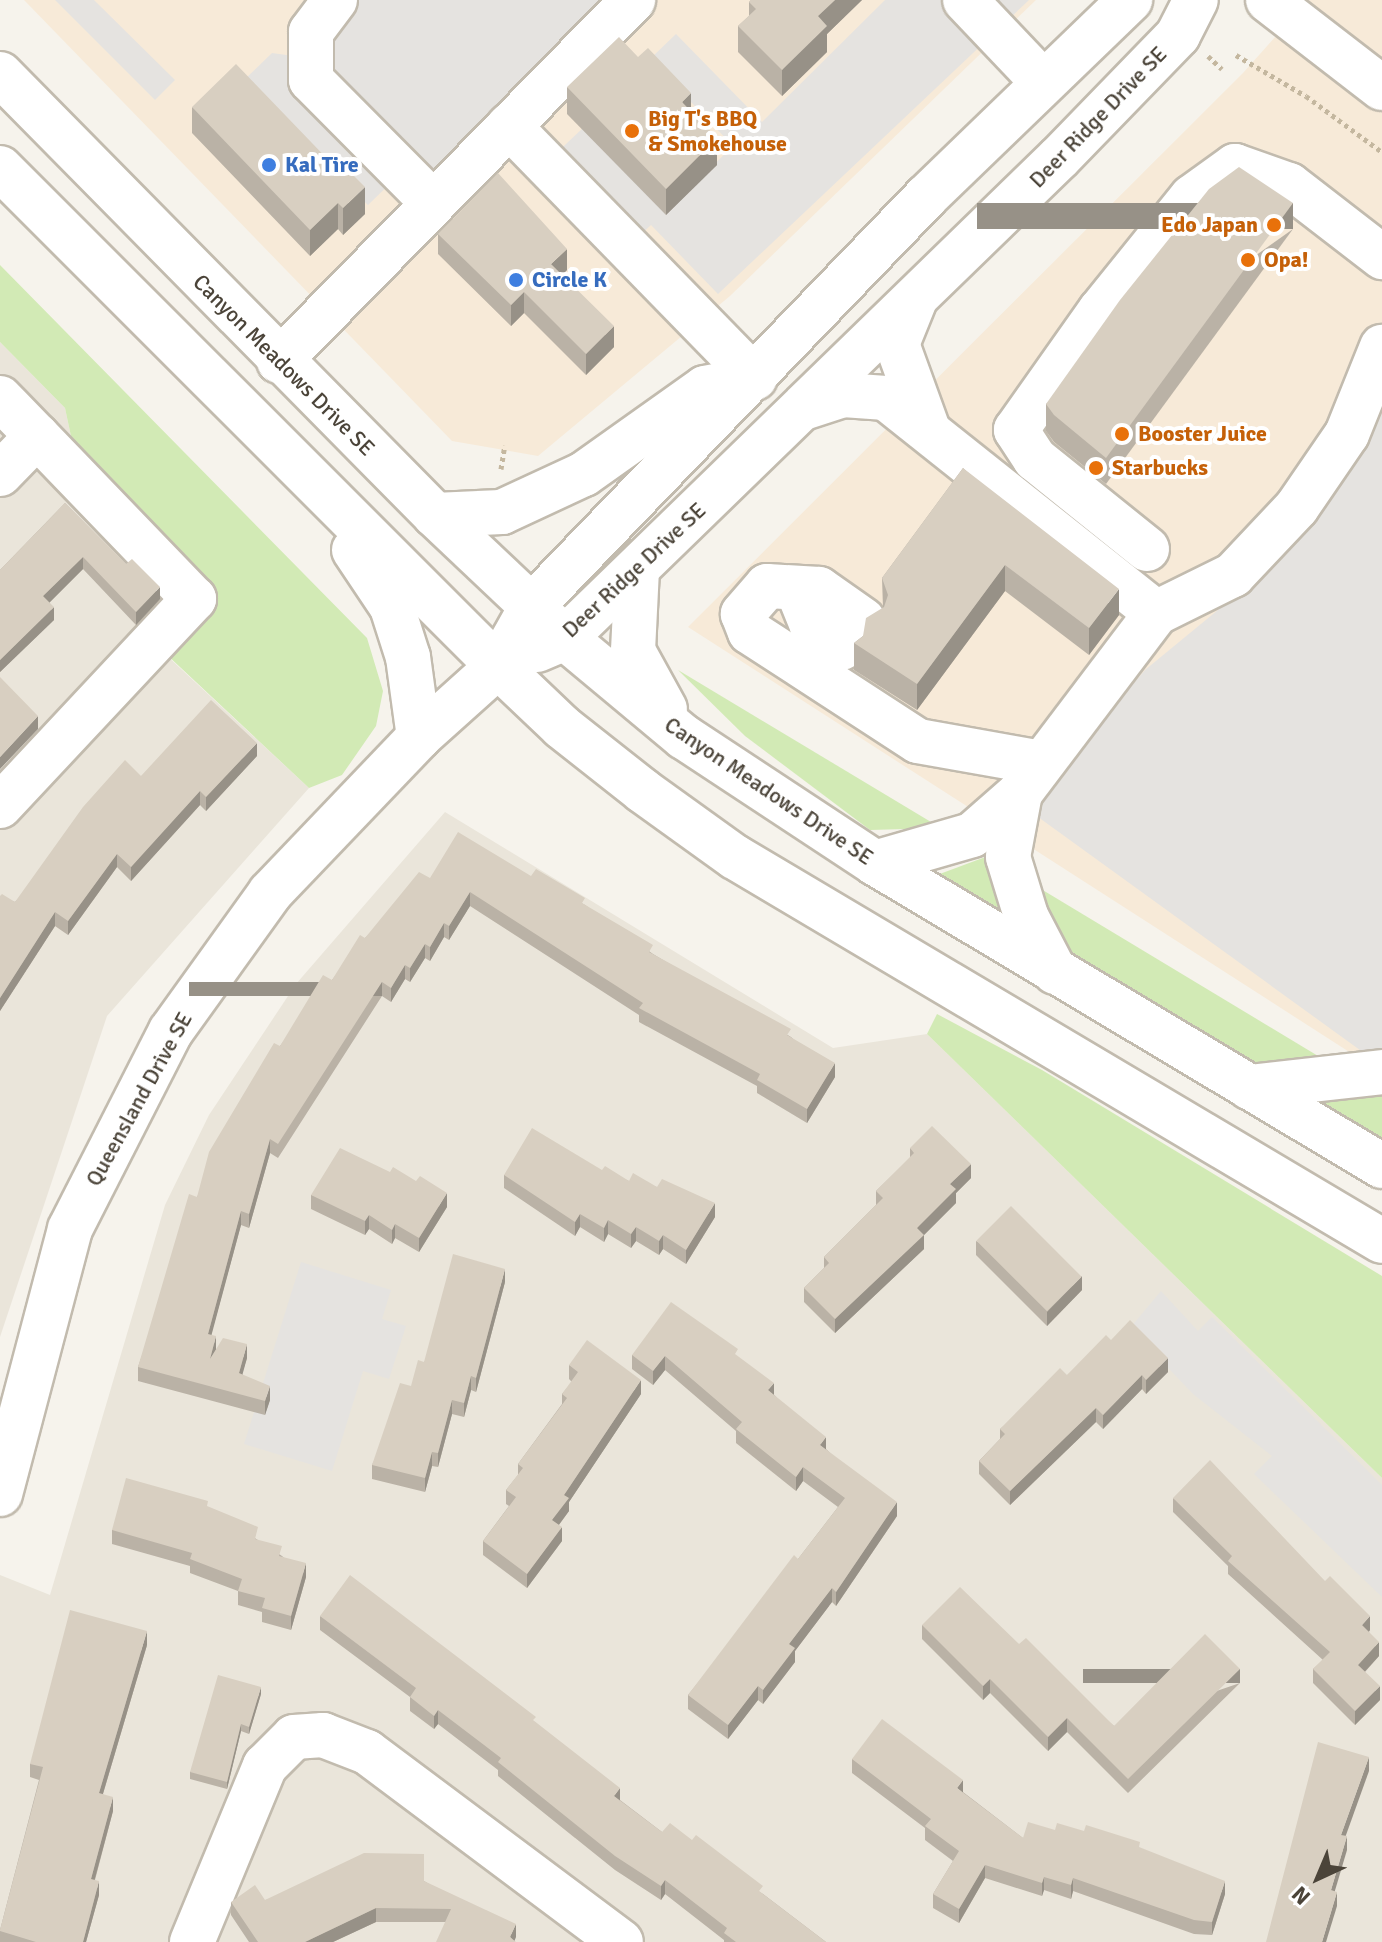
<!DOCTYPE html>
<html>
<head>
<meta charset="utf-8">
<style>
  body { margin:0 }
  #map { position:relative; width:1382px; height:1942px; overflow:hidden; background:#f6f3ec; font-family:Signika,sans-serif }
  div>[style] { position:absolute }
  .residential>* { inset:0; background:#eae5da }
  .commercial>* { inset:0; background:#f7ead8 }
  .green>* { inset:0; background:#d2eab5 }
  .parking>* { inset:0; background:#e5e3e0 }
  .path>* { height:5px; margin-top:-2.5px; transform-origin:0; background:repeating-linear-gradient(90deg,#c4b79f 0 4px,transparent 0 8px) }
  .roads { filter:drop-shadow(2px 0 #c2bbae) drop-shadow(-2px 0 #c2bbae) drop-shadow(0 2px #c2bbae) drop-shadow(0 -2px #c2bbae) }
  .minor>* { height:44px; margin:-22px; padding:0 22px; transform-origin:22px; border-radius:22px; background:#fff }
  .wall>* { inset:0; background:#bab2a6 }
  .shaded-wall>* { inset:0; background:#979187; transform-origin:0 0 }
  .building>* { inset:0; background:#d8cfc1; transform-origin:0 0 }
  .dots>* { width:22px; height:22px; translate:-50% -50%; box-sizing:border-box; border:4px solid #fff; border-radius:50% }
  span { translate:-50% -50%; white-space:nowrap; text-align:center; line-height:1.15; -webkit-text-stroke:8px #fff; paint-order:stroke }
  .street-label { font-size:22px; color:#4b4439 }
  .food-label { font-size:22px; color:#c56008; font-weight:700 }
  .left { translate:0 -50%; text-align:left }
  .right { translate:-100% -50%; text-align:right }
  .shop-label { font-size:22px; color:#366cbe; font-weight:700 }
  .north { position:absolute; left:1278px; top:1838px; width:80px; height:80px; -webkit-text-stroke:6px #fff; paint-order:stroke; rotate:224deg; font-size:22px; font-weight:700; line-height:32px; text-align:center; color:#4b4439 }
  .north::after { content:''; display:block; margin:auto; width:28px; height:36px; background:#4b4439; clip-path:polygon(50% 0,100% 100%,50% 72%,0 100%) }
</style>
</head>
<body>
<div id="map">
  <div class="residential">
    <div style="clip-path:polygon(0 342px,65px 408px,75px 455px,216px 599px,165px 654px,309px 788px,107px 1016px,0 1337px)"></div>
    <div style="clip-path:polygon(445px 812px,833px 1048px,927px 1034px,1382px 1478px,1382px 1942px,0 1942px,0 1575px,50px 1595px,165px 1205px,209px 1115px,296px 984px)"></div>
  </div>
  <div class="commercial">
    <div style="clip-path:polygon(24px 0,1036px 0,730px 296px,538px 456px,452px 441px)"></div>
    <div style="clip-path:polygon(1308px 0,1382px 0,1382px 1073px,688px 627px,1243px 73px)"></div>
  </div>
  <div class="green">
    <div style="clip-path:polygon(0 265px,367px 638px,383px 691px,376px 726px,342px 775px,309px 788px,165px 653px,215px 599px,75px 455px,65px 408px,0 342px)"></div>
    <div style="clip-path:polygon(678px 670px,941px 828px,870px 830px,745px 736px)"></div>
    <div style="clip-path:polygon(988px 856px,1005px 916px,937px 875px)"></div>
    <div style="clip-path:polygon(1036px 886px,1343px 1071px,1262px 1071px,1075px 958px)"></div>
    <div style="clip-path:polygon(937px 1014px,1042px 1070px,1382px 1276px,1382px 1478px,927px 1034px)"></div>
    <div style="clip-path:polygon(1382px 1094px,1382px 1143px,1313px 1102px)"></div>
  </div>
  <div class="parking">
    <div style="clip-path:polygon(55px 0,94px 0,175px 80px,155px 100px)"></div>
    <div style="clip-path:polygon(335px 0,633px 0,433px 203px,402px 172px,368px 205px,241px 83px,272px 53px,308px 58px)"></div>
    <div style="clip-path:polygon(885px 0,1029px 0,718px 294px,651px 225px,628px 246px,547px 162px,584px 127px,666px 211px,733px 146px,650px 59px,676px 34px,762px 122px)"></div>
    <div style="clip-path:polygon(1382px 393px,1382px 1066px,1027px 809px,1145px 670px,1269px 568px)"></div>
    <div style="clip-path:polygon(301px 1262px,391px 1290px,382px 1319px,406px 1326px,389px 1379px,363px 1371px,332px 1471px,244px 1444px)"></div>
    <div style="clip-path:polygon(1161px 1291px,1198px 1331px,1212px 1317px,1382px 1485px,1382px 1597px,1254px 1474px,1272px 1456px,1193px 1394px,1130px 1328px)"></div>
  </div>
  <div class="path">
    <div style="left:1236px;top:55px;width:81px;rotate:30.4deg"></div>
    <div style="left:1306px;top:96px;width:94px;rotate:36.4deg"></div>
    <div style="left:1208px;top:56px;width:19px;rotate:43deg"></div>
    <div style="left:501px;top:469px;width:24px;rotate:-81deg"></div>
  </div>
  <div class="roads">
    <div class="minor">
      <div style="left:335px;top:0;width:40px;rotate:127deg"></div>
      <div style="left:311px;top:32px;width:48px;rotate:90deg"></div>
      <div style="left:311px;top:80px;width:173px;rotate:45.2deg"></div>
      <div style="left:965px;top:0;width:112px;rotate:46.5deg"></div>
      <div style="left:1268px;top:0;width:144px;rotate:37.7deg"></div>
      <div style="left:0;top:74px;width:619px;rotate:45.39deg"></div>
      <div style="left:435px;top:515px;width:179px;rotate:43.4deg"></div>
      <div style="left:565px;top:638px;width:155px;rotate:39.8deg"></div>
      <div style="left:684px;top:737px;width:229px;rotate:33.4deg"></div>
      <div style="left:875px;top:863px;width:591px;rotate:30.86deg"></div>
      <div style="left:509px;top:126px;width:352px;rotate:45.7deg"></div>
      <div style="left:0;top:168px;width:704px;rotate:45deg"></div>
      <div style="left:498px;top:666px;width:88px;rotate:43.6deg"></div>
      <div style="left:562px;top:727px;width:103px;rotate:38.3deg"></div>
      <div style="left:643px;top:791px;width:113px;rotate:35.7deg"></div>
      <div style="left:735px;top:857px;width:752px;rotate:30.69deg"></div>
      <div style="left:914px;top:302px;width:45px;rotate:112deg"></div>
      <div style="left:897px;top:344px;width:88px;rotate:70.1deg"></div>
      <div style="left:279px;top:361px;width:506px;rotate:-45.56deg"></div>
      <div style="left:0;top:398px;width:53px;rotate:45.8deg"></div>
      <div style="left:37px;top:436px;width:53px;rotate:134.2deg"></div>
      <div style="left:803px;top:408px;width:42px;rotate:-18deg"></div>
      <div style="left:843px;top:395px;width:43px;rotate:4deg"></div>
      <div style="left:886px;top:398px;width:345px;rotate:38.5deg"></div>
      <div style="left:435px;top:515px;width:67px;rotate:-2.6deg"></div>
      <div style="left:502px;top:512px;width:90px;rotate:-24.9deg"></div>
      <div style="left:584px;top:474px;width:148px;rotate:-35.4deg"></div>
      <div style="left:705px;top:388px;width:44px;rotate:-10.5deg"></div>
      <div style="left:1147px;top:549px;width:144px;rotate:-141.2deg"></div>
      <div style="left:1035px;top:459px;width:35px;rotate:-123deg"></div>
      <div style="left:1016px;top:430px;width:146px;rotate:-54.8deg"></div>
      <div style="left:1100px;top:311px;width:146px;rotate:-51.1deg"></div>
      <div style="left:1192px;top:197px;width:53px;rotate:-35.8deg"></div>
      <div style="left:1235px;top:166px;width:57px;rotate:19.4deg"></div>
      <div style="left:1289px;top:185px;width:118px;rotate:37.7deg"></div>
      <div style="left:354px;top:550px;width:69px;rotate:56.3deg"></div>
      <div style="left:392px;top:607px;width:52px;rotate:72.3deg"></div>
      <div style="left:408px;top:657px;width:81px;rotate:82.2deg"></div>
      <div style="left:637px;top:569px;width:82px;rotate:92.8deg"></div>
      <div style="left:633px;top:651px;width:66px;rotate:61.1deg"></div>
      <div style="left:798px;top:591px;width:38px;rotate:68deg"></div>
      <div style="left:812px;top:626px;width:37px;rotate:36deg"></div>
      <div style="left:863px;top:620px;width:54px;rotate:-144.8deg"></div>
      <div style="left:819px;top:589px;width:52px;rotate:-176.7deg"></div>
      <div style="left:767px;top:586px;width:37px;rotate:131deg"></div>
      <div style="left:743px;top:614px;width:19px;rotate:69deg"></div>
      <div style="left:750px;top:632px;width:200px;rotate:33deg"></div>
      <div style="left:918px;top:741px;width:125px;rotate:10.1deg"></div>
      <div style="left:537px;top:650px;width:30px;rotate:-23deg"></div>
      <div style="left:565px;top:638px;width:689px;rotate:-44.18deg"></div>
      <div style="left:1059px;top:158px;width:171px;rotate:-45.9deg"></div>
      <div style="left:1178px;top:35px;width:39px;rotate:-63deg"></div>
      <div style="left:1020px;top:793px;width:65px;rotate:100.6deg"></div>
      <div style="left:1008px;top:857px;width:62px;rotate:73deg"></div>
      <div style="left:1026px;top:916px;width:63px;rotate:62.6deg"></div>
      <div style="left:0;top:806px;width:284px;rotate:-46.9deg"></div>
      <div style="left:194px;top:599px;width:226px;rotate:-133.9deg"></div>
      <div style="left:875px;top:863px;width:101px;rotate:-16.1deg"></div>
      <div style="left:972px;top:835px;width:64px;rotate:-41.2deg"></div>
      <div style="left:1020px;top:793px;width:226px;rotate:-52.9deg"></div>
      <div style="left:1156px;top:613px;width:86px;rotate:-26.3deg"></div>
      <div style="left:1233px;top:575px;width:93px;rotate:-46.7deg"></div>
      <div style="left:1297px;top:507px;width:88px;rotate:-55.6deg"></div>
      <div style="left:1347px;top:434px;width:94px;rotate:-68.1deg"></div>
      <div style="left:1249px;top:1087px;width:134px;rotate:-6.4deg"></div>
      <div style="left:0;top:1494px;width:274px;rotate:-75.2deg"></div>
      <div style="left:70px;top:1229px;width:222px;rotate:-63deg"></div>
      <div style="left:171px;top:1031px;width:170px;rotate:-54.3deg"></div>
      <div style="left:270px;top:893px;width:216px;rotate:-46.3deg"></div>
      <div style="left:419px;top:737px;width:106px;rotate:-41.9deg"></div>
      <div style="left:498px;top:666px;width:69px;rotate:-60.5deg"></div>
      <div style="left:532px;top:606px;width:568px;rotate:-46.07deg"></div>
      <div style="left:926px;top:197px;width:284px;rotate:-44deg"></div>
      <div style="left:192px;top:1942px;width:191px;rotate:-67.5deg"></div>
      <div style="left:265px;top:1766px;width:41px;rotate:-45deg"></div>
      <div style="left:294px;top:1737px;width:29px;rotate:-4deg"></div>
      <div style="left:323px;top:1735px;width:47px;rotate:21.1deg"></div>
      <div style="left:367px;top:1752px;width:317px;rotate:36.8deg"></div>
    </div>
  </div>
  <div class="wall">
    <div style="clip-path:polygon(751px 0,862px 0,827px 34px,827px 52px,782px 96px,738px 52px,738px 26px,749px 16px,749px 2px)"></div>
    <div style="clip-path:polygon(567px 87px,717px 165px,666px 215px,567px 114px)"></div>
    <div style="clip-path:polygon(192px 107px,365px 214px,343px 235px,338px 229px,310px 256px,192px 133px)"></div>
    <div style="clip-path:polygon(1293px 229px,1106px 484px,1054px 442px,1046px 431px,1046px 404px)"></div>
    <div style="clip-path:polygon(438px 234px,567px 270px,562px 275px,614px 347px,586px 375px,524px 313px,511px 326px,438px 254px)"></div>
    <div style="clip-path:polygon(963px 468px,1119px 615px,1089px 655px,1005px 591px,917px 710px,854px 670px,854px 643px,863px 636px,883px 608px,882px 578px)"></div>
    <div style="clip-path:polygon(65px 503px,160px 599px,136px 625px,83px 569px,49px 603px,54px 620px,0 672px,0 570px)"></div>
    <div style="clip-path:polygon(257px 756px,206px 811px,200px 805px,131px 881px,117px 867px,68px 935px,55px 926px,0 1011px,0 896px,15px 902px,141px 776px)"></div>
    <div style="clip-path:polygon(531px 876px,585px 905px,653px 954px,791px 1037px,835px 1077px,807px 1123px,757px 1093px,757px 1086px,639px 1022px,639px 1015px,470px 906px,449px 940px,444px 937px,430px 961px,425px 958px,410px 982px,405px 979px,391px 1002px,382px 996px,278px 1158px,270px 1153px,249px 1228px,241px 1225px,211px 1335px,216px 1349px,247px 1358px,242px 1374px,270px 1400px,265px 1415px,138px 1381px,138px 1367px,197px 1197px,280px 1046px,332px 980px,365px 938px,430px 878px)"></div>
    <div style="clip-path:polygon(910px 1148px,971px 1178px,956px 1193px,956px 1203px,924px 1235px,924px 1249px,835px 1333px,804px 1302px,804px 1288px,824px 1268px,824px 1257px,876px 1205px,876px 1191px,910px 1158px)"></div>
    <div style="clip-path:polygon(602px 1170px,629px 1181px,657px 1187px,715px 1217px,686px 1264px,663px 1249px,659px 1255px,636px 1241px,631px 1248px,608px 1234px,604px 1242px,580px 1227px,575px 1236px,504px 1188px,504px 1175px)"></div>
    <div style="clip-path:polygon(311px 1195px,447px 1207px,419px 1252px,395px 1238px,392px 1244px,369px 1229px,365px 1235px,311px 1209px)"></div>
    <div style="clip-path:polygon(976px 1241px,1082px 1290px,1047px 1326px,976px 1255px)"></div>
    <div style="clip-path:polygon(505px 1282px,476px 1392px,471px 1390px,464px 1417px,452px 1414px,438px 1467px,432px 1466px,425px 1492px,372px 1479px,372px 1465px,424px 1362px)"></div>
    <div style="clip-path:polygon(1111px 1340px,1168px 1372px,1146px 1394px,1142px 1389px,1103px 1429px,1096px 1422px,1010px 1505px,979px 1474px,979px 1461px,1000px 1439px,1000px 1429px)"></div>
    <div style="clip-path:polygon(632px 1355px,738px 1357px,826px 1449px,897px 1516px,836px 1606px,832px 1602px,795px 1651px,795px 1662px,763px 1704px,758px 1700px,728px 1739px,688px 1709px,688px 1695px,798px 1559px,838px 1507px,803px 1481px,796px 1491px,736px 1443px,736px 1431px,665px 1370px,653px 1385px,632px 1369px)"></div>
    <div style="clip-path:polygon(569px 1365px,641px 1394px,569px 1502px,569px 1511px,559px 1525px,562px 1541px,527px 1588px,483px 1555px,483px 1541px,509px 1506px,506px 1504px,506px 1490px,518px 1475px,518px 1464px,562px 1404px,562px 1394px,572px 1382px,569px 1379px)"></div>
    <div style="clip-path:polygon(1173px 1498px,1370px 1630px,1369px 1632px,1379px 1656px,1365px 1672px,1380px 1700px,1355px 1725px,1313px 1683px,1313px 1669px,1323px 1660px,1228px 1574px,1228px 1566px,1173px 1512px)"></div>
    <div style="clip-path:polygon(208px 1507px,282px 1556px,306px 1577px,291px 1630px,262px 1622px,262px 1612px,238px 1605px,238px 1591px,190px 1573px,190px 1566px,112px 1544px,112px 1530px)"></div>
    <div style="clip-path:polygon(320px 1616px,536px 1723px,620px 1800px,662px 1832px,763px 1894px,826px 1942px,724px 1942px,724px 1940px,665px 1894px,661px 1900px,615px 1870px,498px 1776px,498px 1770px,438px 1724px,434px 1729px,410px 1711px,410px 1697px,320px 1630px)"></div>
    <div style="clip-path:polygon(922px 1625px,1019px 1644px,1114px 1726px,1240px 1683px,1128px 1793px,1067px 1732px,1048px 1751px,990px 1693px,983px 1700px,922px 1639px)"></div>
    <div style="clip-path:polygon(147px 1645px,103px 1794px,113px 1811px,95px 1880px,99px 1895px,86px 1942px,0 1942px,0 1930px,39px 1780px,30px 1777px,30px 1764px)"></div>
    <div style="clip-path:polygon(261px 1694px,249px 1734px,241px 1731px,227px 1789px,190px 1779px,190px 1772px)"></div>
    <div style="clip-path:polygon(852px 1759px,963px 1792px,1023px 1838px,1055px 1830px,1140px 1848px,1225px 1894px,1212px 1935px,1194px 1934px,1073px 1891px,1071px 1899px,1044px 1890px,1042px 1896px,985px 1878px,959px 1923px,933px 1908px,933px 1894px,953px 1861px,925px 1840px,925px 1828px,852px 1773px)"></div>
    <div style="clip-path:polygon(424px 1881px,516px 1937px,445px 1922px,376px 1922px,333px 1942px,249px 1942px,231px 1915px,231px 1902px,265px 1900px)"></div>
  </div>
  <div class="shaded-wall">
    <div style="clip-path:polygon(835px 0,862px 0,827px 34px,827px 52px,782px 96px,782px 70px,818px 16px)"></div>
    <div style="clip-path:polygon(691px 93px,691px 120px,682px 102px)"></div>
    <div style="clip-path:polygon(717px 138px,717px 165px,666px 215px,666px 189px)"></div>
    <div style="clip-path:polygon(365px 187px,365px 214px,343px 235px,343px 208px)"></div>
    <div style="clip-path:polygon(338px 203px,338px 229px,310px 256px,310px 230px)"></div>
    <div style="left:1293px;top:203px;width:26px;height:316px;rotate:90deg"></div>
    <div style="clip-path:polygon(567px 249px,567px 270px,551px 285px,551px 264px)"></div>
    <div style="clip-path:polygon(524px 292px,524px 313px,511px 326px,511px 305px)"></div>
    <div style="clip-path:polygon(614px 326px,614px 347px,586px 375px,586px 354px)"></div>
    <div style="clip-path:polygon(83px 557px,83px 569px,43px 609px,43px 596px)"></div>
    <div style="clip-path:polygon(1005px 565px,1005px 591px,917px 710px,917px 684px)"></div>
    <div style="clip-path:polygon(160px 587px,160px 599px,136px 625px,136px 612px)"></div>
    <div style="clip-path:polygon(1119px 589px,1119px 615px,1089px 655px,1089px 628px)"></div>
    <div style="clip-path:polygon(54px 607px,54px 620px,0 672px,0 660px)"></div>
    <div style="clip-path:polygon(38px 716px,38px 729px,0 769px,0 757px)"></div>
    <div style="clip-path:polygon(257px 743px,257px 756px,206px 811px,206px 797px)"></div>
    <div style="clip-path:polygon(200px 791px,200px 805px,131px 881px,131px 867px)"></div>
    <div style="clip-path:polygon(117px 854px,117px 867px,68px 935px,68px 921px)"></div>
    <div style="clip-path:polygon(470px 892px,470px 906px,449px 940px,449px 926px)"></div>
    <div style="clip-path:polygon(55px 912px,55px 926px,0 1011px,0 998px)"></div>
    <div style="clip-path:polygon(444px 923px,444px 937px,430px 961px,430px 947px)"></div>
    <div style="clip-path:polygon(425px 944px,425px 958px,410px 982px,410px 968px)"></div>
    <div style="clip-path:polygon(405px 965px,405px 979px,391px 1002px,391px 988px)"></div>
    <div style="left:382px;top:982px;width:14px;height:193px;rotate:90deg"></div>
    <div style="clip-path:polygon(835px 1063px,835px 1077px,807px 1123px,807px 1109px)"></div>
    <div style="clip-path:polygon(270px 1139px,270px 1153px,249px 1228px,249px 1214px)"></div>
    <div style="clip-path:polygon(971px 1164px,971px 1178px,956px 1193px,956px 1203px,924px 1235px,924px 1249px,835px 1333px,835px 1319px,917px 1228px,950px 1184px)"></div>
    <div style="clip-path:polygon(447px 1193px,447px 1207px,419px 1252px,419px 1238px)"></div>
    <div style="clip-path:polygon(715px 1203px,715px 1217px,686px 1264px,686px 1250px)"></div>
    <div style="clip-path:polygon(241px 1211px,241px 1225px,208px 1348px,208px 1334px)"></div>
    <div style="clip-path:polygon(580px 1214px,580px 1227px,575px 1236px,575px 1222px)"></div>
    <div style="clip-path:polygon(369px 1215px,369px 1229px,365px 1235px,365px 1221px)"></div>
    <div style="clip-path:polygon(608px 1220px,608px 1234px,604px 1242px,604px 1228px)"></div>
    <div style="clip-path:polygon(395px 1224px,395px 1238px,392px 1244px,392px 1230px)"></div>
    <div style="clip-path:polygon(636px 1227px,636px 1241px,631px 1248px,631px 1234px)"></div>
    <div style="clip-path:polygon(663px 1235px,663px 1249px,659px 1255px,659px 1241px)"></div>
    <div style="clip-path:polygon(505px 1269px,505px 1282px,476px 1392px,476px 1378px)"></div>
    <div style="clip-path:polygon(1082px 1276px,1082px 1290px,1047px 1326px,1047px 1312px)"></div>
    <div style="clip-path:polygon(216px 1336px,216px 1350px,210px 1359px)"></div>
    <div style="clip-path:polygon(247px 1344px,247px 1358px,239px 1387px,239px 1373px)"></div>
    <div style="clip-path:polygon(665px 1356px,665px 1370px,653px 1385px,653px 1371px)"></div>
    <div style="clip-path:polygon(1168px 1358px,1168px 1372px,1146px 1394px,1146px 1380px)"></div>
    <div style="clip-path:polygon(1142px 1375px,1142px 1389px,1103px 1429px,1103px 1415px)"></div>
    <div style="clip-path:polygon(471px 1376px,471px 1390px,464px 1417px,464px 1403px)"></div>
    <div style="clip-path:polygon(641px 1380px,641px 1394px,569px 1502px,569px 1511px,552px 1534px,552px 1520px,564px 1495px)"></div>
    <div style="clip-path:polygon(774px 1383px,774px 1397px,768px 1390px)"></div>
    <div style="clip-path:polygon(270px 1386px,270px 1400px,265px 1415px,265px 1401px)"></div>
    <div style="clip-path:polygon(452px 1400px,452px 1414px,438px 1467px,438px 1453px)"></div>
    <div style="clip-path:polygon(1096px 1408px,1096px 1422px,1010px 1505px,1010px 1491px)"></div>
    <div style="clip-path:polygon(826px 1437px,826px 1451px,820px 1445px)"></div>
    <div style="clip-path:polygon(432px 1452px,432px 1466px,425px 1492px,425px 1478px)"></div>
    <div style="clip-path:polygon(803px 1467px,803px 1481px,796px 1491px,796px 1477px)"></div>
    <div style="clip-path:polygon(897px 1502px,897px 1516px,836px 1606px,836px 1592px)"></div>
    <div style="clip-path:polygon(562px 1527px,562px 1541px,527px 1588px,527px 1574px)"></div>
    <div style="clip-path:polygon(306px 1563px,306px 1577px,291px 1630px,291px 1616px)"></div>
    <div style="clip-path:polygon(832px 1588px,832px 1602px,795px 1651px,795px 1662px,763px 1704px,763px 1690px,789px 1644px)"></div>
    <div style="clip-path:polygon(1370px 1616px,1370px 1630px,1362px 1639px,1362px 1625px)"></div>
    <div style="clip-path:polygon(147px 1631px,147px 1645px,99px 1807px,99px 1793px)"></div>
    <div style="clip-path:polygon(1379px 1642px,1379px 1656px,1358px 1679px,1358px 1665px)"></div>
    <div style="left:1240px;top:1669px;width:14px;height:157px;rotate:90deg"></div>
    <div style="clip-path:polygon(990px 1679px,990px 1693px,983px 1700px,983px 1686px)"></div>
    <div style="clip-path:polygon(758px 1686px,758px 1700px,728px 1739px,728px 1725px)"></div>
    <div style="clip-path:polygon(1380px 1686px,1380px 1700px,1355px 1725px,1355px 1711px)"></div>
    <div style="clip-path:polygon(261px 1687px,261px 1694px,249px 1734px,249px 1727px)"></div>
    <div style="clip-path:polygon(438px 1710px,438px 1724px,434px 1729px,434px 1716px)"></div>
    <div style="clip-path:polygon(1067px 1718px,1067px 1732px,1048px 1751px,1048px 1737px)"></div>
    <div style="clip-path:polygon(241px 1724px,241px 1731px,227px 1789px,227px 1782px)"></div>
    <div style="clip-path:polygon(1369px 1757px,1369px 1771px,1341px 1849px,1341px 1835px)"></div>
    <div style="clip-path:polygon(963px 1780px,963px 1793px,957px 1788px)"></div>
    <div style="clip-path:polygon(620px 1788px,620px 1802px,614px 1796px)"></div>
    <div style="clip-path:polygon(113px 1797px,113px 1811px,91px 1893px,91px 1879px)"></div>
    <div style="clip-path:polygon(1347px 1836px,1347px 1850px,1331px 1904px,1331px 1890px)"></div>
    <div style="clip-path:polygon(985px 1865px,985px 1878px,959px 1923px,959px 1909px)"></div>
    <div style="clip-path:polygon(1044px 1877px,1044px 1890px,1042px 1896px,1042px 1883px)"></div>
    <div style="clip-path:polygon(1073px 1878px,1073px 1891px,1071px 1899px,1071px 1885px)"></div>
    <div style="clip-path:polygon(665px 1880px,665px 1894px,661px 1900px,661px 1886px)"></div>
    <div style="clip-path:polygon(99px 1881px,99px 1895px,86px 1942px,83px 1942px)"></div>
    <div style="clip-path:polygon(1225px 1881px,1225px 1894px,1212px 1935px,1212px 1922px)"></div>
    <div style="clip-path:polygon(1337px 1892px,1337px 1906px,1326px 1942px,1322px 1942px)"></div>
    <div style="clip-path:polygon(376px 1908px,376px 1922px,333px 1942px,305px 1942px)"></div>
    <div style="clip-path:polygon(516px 1924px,516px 1937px,514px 1942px,510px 1937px)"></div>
  </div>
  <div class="building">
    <div style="clip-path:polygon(751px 0,835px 0,818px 16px,827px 26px,782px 70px,738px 26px,756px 9px,749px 2px)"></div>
    <div style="clip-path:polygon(619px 37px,638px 57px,648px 48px,691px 93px,682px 102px,717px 138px,666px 189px,567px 87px)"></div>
    <div style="clip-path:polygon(236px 64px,337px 169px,342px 164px,365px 187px,343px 208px,338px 203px,310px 230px,192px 107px)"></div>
    <div style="clip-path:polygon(1239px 167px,1293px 203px,1106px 458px,1054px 415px,1046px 404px,1120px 300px,1209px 189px)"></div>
    <div style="clip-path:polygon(498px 173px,567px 249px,551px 264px,614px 326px,586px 354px,524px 292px,511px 305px,438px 234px)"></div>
    <div style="clip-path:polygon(963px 468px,1119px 589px,1089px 628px,1005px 565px,917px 684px,854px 643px,863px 636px,866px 618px,884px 607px,888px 595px,882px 578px)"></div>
    <div style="clip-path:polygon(65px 503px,126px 564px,132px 559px,160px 587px,136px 612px,83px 557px,43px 596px,54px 607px,0 660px,0 570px)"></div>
    <div style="clip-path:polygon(0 677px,38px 716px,0 757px)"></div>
    <div style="clip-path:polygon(211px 700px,257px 743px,206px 797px,200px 791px,131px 867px,117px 854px,68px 921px,55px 912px,0 998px,0 896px,2px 894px,15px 902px,83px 807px,125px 760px,141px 776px)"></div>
    <div style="clip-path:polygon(458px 832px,531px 876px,536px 869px,585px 898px,582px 903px,653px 945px,649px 952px,791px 1029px,787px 1035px,835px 1063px,807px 1109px,757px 1080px,760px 1074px,639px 1008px,643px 1003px,470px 892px,449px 926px,444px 923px,430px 947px,425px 944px,410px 968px,405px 965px,391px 988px,382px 982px,278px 1144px,270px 1139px,249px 1214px,241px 1211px,208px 1334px,216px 1336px,210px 1359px,223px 1338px,247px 1344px,239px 1373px,270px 1386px,265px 1401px,138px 1367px,189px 1194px,197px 1197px,209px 1152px,274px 1043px,280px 1046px,323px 975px,332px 980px,360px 935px,365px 938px,419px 872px,430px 878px)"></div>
    <div style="clip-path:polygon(932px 1126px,971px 1164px,950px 1184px,956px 1189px,917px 1228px,924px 1235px,835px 1319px,804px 1288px,829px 1263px,824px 1257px,883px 1198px,876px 1191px,914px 1153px,910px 1148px)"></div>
    <div style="clip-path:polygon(532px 1128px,602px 1170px,605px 1166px,629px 1181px,633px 1173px,657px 1187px,662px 1179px,715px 1203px,686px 1250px,663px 1235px,659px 1241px,636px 1227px,631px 1234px,608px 1220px,604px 1228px,580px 1214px,575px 1222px,504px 1175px)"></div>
    <div style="clip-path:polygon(340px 1148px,390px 1172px,393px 1167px,416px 1181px,420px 1176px,447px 1193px,419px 1238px,395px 1224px,392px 1230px,369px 1215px,365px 1221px,311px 1195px)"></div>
    <div style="left:1011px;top:1206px;width:100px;height:49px;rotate:45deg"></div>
    <div style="clip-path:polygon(453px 1254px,505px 1269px,476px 1378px,471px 1376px,464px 1403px,452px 1400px,438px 1453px,432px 1452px,425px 1478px,372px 1465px,400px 1383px,411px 1386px,418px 1360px,424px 1362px)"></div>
    <div style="clip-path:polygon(671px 1302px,738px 1349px,735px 1354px,774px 1383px,768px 1390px,826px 1437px,820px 1445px,897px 1502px,836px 1592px,832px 1588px,789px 1644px,795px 1648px,763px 1690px,758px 1686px,728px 1725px,688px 1695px,794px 1555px,798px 1559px,845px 1498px,803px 1467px,796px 1477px,736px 1429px,742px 1422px,665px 1356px,653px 1371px,632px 1355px)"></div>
    <div style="clip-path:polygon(1130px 1320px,1168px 1358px,1146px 1380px,1142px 1375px,1103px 1415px,1096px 1408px,1010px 1491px,979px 1461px,1005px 1434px,1000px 1429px,1060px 1368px,1067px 1375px,1106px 1335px,1111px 1340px)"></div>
    <div style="clip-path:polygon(587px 1340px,641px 1380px,564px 1495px,569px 1498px,552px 1520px,562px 1527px,527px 1574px,483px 1541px,516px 1497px,506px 1490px,523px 1468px,518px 1464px,567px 1398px,562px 1394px,578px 1372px,569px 1365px)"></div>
    <div style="clip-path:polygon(1210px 1460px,1325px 1581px,1330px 1576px,1370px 1616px,1362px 1625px,1379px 1642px,1358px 1665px,1380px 1686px,1355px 1711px,1313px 1669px,1330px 1652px,1228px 1561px,1232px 1556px,1173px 1498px)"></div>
    <div style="clip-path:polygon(126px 1478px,208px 1501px,207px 1506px,258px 1527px,255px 1539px,282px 1546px,279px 1556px,306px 1563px,291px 1616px,262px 1608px,265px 1598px,238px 1591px,242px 1579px,190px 1559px,192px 1553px,112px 1530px)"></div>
    <div style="clip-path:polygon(350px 1575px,536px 1717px,533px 1720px,620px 1788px,614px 1796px,662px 1832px,670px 1823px,692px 1840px,696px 1835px,763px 1886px,759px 1891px,826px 1942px,736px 1942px,724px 1933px,727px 1928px,665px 1880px,661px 1886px,615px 1856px,498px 1762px,501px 1758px,438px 1710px,434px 1716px,410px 1697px,416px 1688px,320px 1616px)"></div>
    <div style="clip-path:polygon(960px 1587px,1019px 1644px,1026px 1638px,1114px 1726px,1205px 1634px,1240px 1669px,1128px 1779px,1067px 1718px,1048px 1737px,990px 1679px,983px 1686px,922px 1625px)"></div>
    <div style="clip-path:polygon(70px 1610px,147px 1631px,99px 1793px,113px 1797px,91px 1879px,99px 1881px,83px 1942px,36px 1942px,0 1931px,0 1930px,43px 1767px,30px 1764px)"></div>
    <div style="clip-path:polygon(218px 1675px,261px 1687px,249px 1727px,241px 1724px,227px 1782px,190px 1772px)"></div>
    <div style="clip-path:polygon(882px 1719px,963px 1780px,957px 1788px,1023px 1838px,1028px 1822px,1055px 1830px,1057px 1823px,1084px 1831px,1086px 1825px,1140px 1842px,1139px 1847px,1225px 1881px,1212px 1922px,1194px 1920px,1073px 1878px,1071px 1885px,1044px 1877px,1042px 1883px,985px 1865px,959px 1909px,933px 1894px,959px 1851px,925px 1826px,931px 1819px,852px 1759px)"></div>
    <div style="clip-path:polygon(1318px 1742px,1369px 1757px,1341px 1835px,1347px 1836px,1331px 1890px,1337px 1892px,1322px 1942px,1266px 1942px)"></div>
    <div style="clip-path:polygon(364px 1853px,424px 1854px,424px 1881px,516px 1924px,510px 1937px,516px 1942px,436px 1942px,451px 1909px,376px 1908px,305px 1942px,258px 1942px,231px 1902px,255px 1885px,265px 1900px)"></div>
  </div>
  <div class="dots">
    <div style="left:632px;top:131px;background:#e8710a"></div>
    <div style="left:269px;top:165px;background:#3f7fe0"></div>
    <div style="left:1274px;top:225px;background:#e8710a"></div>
    <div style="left:1248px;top:260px;background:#e8710a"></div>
    <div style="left:516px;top:280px;background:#3f7fe0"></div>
    <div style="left:1122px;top:434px;background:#e8710a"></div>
    <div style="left:1096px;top:468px;background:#e8710a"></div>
  </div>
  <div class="street-label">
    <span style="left:1098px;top:117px;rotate:-46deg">Deer Ridge Drive SE</span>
    <span style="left:284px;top:365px;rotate:45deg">Canyon Meadows Drive SE</span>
    <span style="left:634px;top:570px;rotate:-43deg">Deer Ridge Drive SE</span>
    <span style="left:769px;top:791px;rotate:34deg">Canyon Meadows Drive SE</span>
    <span style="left:139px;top:1099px;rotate:-61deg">Queensland Drive SE</span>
  </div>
  <div class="food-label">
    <span class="left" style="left:648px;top:131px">Big T's BBQ<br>&amp; Smokehouse</span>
    <span class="right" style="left:1258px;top:225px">Edo Japan</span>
    <span class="left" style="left:1264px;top:260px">Opa!</span>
    <span class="left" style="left:1138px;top:434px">Booster Juice</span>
    <span class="left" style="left:1112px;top:468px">Starbucks</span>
  </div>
  <div class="shop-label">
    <span class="left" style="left:285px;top:165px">Kal Tire</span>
    <span class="left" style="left:532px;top:280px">Circle K</span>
  </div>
  <div class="north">N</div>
</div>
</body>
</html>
